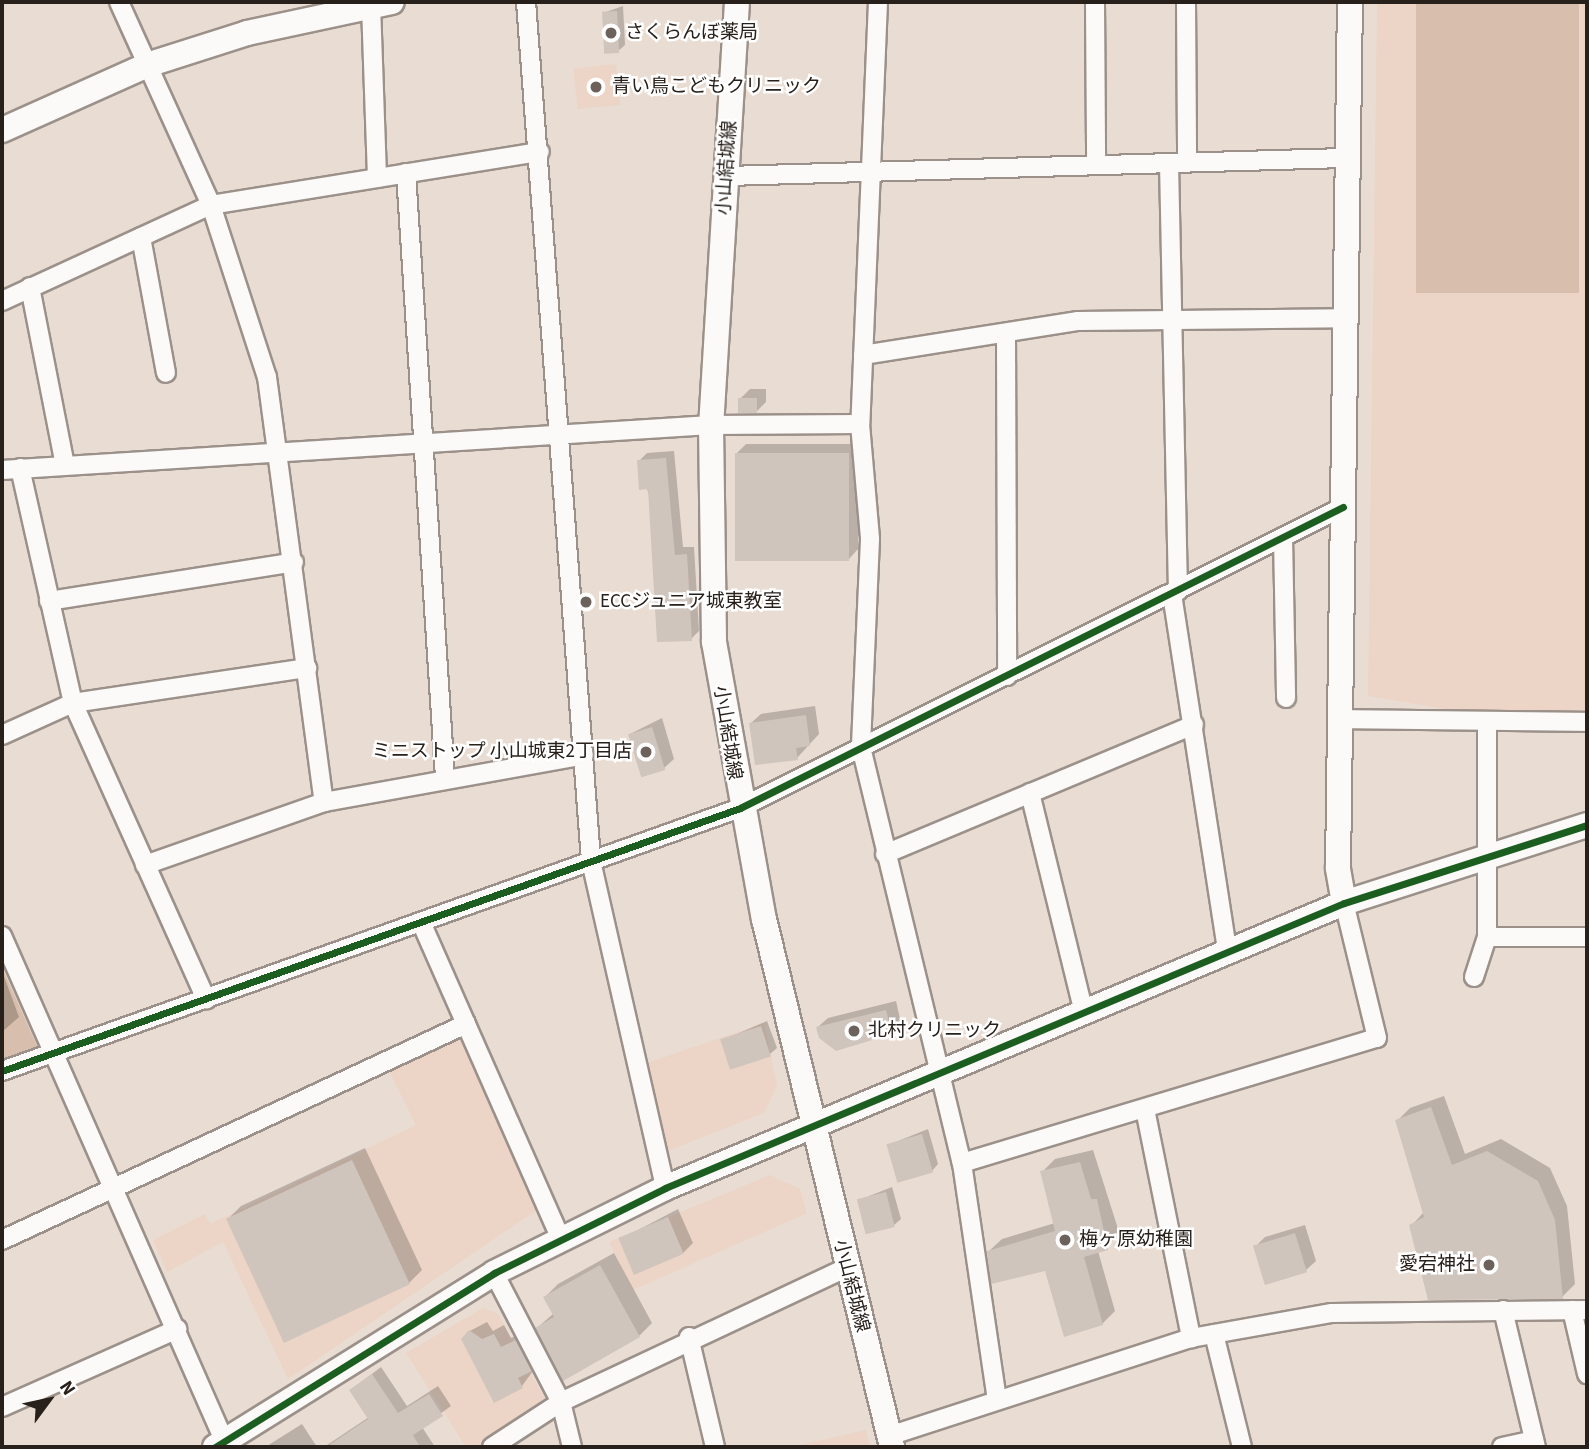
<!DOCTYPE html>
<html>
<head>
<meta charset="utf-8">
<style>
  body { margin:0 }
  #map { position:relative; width:1589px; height:1449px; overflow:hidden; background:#e9dcd3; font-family:"Source Sans 3","Noto Sans JP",sans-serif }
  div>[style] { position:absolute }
  .built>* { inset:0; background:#ecd5c6; transform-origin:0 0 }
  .green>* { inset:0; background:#d8beac; transform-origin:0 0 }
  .shadow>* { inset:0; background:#0003 }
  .building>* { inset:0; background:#cfc5bd; transform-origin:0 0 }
  .roads { filter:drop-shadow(2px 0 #9b918a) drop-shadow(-2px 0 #9b918a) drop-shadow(0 2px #9b918a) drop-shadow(0 -2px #9b918a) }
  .street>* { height:18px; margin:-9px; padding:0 9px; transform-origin:9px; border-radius:9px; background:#fcfaf8 }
  .secondary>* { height:24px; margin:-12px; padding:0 12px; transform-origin:12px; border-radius:12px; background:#fcfaf8 }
  .cycleway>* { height:7px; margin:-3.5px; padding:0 3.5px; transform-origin:3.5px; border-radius:3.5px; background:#1b5e20 }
  .dots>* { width:19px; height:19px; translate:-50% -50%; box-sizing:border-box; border:4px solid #fff; border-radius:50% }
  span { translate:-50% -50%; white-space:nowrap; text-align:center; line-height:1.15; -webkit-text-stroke:5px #fff; paint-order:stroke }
  .poi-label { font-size:19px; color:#28201a }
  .left { translate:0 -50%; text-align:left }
  .right { translate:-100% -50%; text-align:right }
  .street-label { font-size:19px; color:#28201a }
  .frame { position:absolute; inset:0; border:4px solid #28201a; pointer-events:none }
  .north { position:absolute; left:14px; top:1365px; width:70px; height:70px; -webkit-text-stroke:5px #fff; paint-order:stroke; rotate:57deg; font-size:19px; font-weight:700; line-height:28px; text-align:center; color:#28201a }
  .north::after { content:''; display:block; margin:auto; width:24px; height:32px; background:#28201a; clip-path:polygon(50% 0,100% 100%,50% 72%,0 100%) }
</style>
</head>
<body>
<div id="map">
  <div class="built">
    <div style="clip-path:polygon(1377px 2px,1587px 2px,1587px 717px,1499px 718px,1368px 696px)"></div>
    <div style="left:616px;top:64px;width:41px;height:43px;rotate:84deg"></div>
    <div style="clip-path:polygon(764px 1023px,777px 1086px,764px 1113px,665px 1152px,644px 1064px)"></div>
    <div style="clip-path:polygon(451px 1037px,464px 1042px,540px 1208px,288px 1379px,223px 1242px,167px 1272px,153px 1240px,205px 1214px,210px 1224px,416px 1125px,387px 1067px)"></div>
    <div style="clip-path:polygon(770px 1175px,800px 1189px,807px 1213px,633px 1290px,609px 1242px)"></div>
    <div style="clip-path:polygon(483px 1308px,498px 1314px,545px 1399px,478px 1447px,466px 1447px,406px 1353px)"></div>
    <div style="clip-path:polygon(866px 1430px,870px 1447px,801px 1447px,800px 1445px)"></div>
  </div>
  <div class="green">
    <div style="left:1416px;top:2px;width:163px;height:291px"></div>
    <div style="clip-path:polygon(2px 967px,38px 1048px,2px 1059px)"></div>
  </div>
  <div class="shadow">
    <div style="clip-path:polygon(623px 6px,625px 45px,618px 51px,603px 13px)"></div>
    <div style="clip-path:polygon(750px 389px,766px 389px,766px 402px,756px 412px,740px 399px)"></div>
    <div style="clip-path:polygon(746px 444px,858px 444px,858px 549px,849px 559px,737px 453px)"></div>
    <div style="clip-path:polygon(674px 451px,683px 547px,694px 547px,699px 631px,691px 639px,639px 461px,647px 453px)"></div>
    <div style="clip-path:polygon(815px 706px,819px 734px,797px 758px,751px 723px,761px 714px)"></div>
    <div style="clip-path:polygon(662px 718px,674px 759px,664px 768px,630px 734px)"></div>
    <div style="clip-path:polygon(2px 971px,19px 1017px,2px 1032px)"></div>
    <div style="clip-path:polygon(896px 1001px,901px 1023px,891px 1032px,818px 1027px,828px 1018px)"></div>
    <div style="clip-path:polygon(767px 1021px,777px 1048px,770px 1054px,723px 1040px)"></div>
    <div style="clip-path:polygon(1444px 1096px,1465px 1154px,1501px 1139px,1550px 1168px,1567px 1206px,1575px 1284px,1562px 1297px,1411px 1226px,1424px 1212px,1397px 1121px,1410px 1108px)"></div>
    <div style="clip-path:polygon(928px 1129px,938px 1164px,932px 1171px,888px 1145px)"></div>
    <div style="clip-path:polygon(365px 1148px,422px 1270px,409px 1283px,228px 1219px,241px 1206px)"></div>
    <div style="clip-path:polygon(1093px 1150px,1120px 1235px,1098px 1251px,1115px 1311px,1102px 1324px,1047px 1269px,988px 1252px,1002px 1239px,1055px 1223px,1042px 1172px,1055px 1159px)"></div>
    <div style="clip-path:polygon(892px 1187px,901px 1219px,894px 1225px,859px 1200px)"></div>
    <div style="clip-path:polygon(678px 1209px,693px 1243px,683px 1253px,621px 1239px)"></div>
    <div style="clip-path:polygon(1305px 1225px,1316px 1261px,1306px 1270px,1255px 1247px,1265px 1237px)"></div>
    <div style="clip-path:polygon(614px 1253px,652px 1323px,639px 1336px,537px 1328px,554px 1313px,545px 1297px,558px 1284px)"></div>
    <div style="clip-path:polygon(487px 1322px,493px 1331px,504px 1325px,511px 1338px,526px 1331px,541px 1360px,522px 1386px,495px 1401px,466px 1333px)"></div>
    <div style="clip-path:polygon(381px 1367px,407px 1406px,438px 1386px,451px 1406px,422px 1427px,435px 1447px,324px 1447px,369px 1417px,351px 1390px)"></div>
    <div style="clip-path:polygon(302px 1424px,317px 1447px,267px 1447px,270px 1444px)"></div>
  </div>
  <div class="building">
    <div style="left:617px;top:11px;width:42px;height:15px;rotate:87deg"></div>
    <div style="left:757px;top:398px;width:15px;height:19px;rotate:90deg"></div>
    <div style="left:735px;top:453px;width:114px;height:108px"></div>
    <div style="clip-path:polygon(666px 458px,675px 555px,687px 554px,692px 641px,657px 642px,648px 489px,639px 490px,637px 460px)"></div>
    <div style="clip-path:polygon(806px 715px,810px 746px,796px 748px,798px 760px,755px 765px,749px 723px)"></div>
    <div style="left:652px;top:727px;width:45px;height:25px;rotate:73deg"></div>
    <div style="clip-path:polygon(886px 1010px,892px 1034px,836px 1051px,819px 1038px,816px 1027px)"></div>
    <div style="left:761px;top:1026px;width:32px;height:43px;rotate:72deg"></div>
    <div style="clip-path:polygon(1431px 1107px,1452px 1165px,1487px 1151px,1538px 1181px,1555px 1220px,1563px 1299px,1428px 1300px,1409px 1225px,1424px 1217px,1395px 1120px)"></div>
    <div style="left:922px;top:1134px;width:40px;height:37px;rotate:74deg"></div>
    <div style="left:352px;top:1160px;width:137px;height:139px;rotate:65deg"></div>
    <div style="clip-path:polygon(1080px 1162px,1091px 1199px,1097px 1199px,1108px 1250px,1084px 1257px,1103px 1325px,1064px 1337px,1045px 1271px,991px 1284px,987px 1251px,1055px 1231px,1040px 1171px)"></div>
    <div style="left:886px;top:1192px;width:36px;height:30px;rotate:76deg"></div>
    <div style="left:668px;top:1217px;width:40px;height:54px;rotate:67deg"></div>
    <div style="left:1295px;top:1233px;width:41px;height:44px;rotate:73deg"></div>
    <div style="clip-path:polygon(600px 1265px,640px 1337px,563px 1381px,535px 1328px,554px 1317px,543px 1297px)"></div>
    <div style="clip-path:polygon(469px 1330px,482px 1339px,494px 1334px,501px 1347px,516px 1340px,532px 1371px,518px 1378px,523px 1388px,494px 1403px,461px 1339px)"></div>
    <div style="clip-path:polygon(372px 1374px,398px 1413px,429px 1394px,443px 1416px,413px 1435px,420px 1447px,326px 1447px,368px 1419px,349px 1390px)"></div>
  </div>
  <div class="roads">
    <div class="street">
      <div style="left:119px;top:2px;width:223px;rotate:65.6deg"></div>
      <div style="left:211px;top:205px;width:181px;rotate:72deg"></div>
      <div style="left:267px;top:377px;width:429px;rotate:82.4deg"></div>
      <div style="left:526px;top:2px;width:861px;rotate:85.67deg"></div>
      <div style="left:591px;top:861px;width:335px;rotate:77.2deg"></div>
      <div style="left:878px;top:2px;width:422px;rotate:92.4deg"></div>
      <div style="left:860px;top:424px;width:115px;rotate:85deg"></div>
      <div style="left:870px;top:539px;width:208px;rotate:92.5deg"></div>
      <div style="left:861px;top:747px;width:428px;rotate:76.4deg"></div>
      <div style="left:962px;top:1163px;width:239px;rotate:81.6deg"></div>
      <div style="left:1095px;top:2px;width:163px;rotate:89.6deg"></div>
      <div style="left:1186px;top:2px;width:160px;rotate:89.6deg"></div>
      <div style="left:371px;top:5px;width:173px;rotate:88deg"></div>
      <div style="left:1169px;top:163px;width:428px;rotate:88.8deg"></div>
      <div style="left:406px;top:173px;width:606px;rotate:86.31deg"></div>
      <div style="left:727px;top:176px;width:617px;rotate:-1.67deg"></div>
      <div style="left:141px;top:237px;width:138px;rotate:79.6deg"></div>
      <div style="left:30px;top:287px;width:181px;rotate:78.9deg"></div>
      <div style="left:2px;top:301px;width:230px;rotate:-24.7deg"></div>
      <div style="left:211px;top:205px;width:333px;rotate:-9.2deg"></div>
      <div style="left:1006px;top:334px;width:342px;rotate:89.8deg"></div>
      <div style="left:863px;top:355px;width:218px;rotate:-9deg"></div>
      <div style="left:1078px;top:321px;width:266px;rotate:-0.6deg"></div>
      <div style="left:20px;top:468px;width:241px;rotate:77.3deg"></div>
      <div style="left:73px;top:703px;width:325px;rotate:65.8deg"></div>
      <div style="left:2px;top:470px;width:710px;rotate:-3.63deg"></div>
      <div style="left:711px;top:425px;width:149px;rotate:-0.4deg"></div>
      <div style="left:1283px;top:537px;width:161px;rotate:88.9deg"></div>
      <div style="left:1172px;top:594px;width:360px;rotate:81.2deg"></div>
      <div style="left:49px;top:601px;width:248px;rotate:-9deg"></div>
      <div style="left:1341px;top:719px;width:246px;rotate:0.7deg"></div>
      <div style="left:1487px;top:722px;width:215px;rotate:90deg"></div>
      <div style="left:1487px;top:937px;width:100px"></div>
      <div style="left:2px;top:735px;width:78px;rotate:-24.3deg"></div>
      <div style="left:73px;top:703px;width:237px;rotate:-8.5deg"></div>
      <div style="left:1030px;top:793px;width:222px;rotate:76.2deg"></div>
      <div style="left:885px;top:854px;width:335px;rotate:-22.7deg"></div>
      <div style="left:145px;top:865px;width:190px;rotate:-19.4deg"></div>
      <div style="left:324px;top:802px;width:264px;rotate:-10.2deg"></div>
      <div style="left:421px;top:922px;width:344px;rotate:66.2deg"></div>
      <div style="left:2px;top:936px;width:558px;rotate:66.24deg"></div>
      <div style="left:1474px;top:977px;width:42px;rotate:-72deg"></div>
      <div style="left:2px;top:1071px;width:783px;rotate:-19.61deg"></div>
      <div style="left:740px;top:808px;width:674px;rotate:-26.53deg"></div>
      <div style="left:1145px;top:1109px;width:234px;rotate:78.6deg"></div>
      <div style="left:962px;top:1163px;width:433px;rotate:-16.8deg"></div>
      <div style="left:1377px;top:1038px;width:139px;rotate:-103.7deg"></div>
      <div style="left:2px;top:1240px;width:512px;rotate:-24.96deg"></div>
      <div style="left:494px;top:1273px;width:145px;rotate:62.6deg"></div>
      <div style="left:561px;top:1402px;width:46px;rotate:76.3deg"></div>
      <div style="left:1503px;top:1310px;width:141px;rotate:76.5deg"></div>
      <div style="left:1572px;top:1310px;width:66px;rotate:76.8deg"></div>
      <div style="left:1214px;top:1334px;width:116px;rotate:76.1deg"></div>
      <div style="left:689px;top:1337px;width:113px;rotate:76.7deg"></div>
      <div style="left:2px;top:1407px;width:192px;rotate:-24deg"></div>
      <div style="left:889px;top:1436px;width:318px;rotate:-18deg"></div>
      <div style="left:1191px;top:1338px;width:143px;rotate:-10.1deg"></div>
      <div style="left:1332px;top:1313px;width:255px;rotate:-0.7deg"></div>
      <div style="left:492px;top:1447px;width:82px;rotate:-33.1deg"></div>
      <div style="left:561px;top:1402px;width:315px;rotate:-25.2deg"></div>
      <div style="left:1502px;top:1447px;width:33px;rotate:-12deg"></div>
    </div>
    <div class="secondary">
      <div style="left:737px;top:2px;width:424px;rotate:93.5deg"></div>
      <div style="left:711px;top:425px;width:217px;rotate:89.2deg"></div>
      <div style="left:714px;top:642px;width:281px;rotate:79.8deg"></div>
      <div style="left:764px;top:919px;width:543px;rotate:76.37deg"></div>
      <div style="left:2px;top:130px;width:159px;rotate:-24.1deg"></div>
      <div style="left:147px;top:65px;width:105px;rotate:-17.7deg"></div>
      <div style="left:247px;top:33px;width:148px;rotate:-12.1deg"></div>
      <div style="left:1344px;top:903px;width:36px;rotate:-100deg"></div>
      <div style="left:1338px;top:868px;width:866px;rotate:-89.21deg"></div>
      <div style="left:215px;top:1447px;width:329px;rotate:-31.9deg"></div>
      <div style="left:494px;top:1273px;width:191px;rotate:-26.4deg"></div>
      <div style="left:665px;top:1188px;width:736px;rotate:-22.77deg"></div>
      <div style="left:1344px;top:903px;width:255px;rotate:-17.8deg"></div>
    </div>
  </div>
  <div class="cycleway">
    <div style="left:2px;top:1071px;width:783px;rotate:-19.61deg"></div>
    <div style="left:740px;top:808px;width:674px;rotate:-26.53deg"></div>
    <div style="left:215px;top:1447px;width:329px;rotate:-31.9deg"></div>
    <div style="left:494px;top:1273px;width:191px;rotate:-26.4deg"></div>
    <div style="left:665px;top:1188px;width:736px;rotate:-22.77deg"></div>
    <div style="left:1344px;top:903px;width:255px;rotate:-17.8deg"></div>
  </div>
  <div class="dots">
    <div style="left:611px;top:33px;background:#6c625b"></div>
    <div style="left:596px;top:87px;background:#6c625b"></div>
    <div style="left:586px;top:602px;background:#6c625b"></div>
    <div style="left:646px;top:752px;background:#6c625b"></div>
    <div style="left:854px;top:1031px;background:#6c625b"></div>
    <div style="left:1065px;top:1240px;background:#6c625b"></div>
    <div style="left:1489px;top:1265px;background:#6c625b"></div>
  </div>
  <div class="poi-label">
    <span class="left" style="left:625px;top:33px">さくらんぼ薬局</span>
    <span class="left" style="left:612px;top:87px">青い鳥こどもクリニック</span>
    <span class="left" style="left:600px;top:602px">ECCジュニア城東教室</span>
    <span class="right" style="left:632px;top:752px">ミニストップ 小山城東2丁目店</span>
    <span class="left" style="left:868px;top:1031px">北村クリニック</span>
    <span class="left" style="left:1079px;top:1240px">梅ヶ原幼稚園</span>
    <span class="right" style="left:1475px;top:1265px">愛宕神社</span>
  </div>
  <div class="street-label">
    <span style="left:727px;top:168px;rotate:-86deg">小山結城線</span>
    <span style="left:727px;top:733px;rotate:81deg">小山結城線</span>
    <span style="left:851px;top:1286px;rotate:76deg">小山結城線</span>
  </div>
  <div class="frame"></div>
  <div class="north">N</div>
</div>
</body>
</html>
